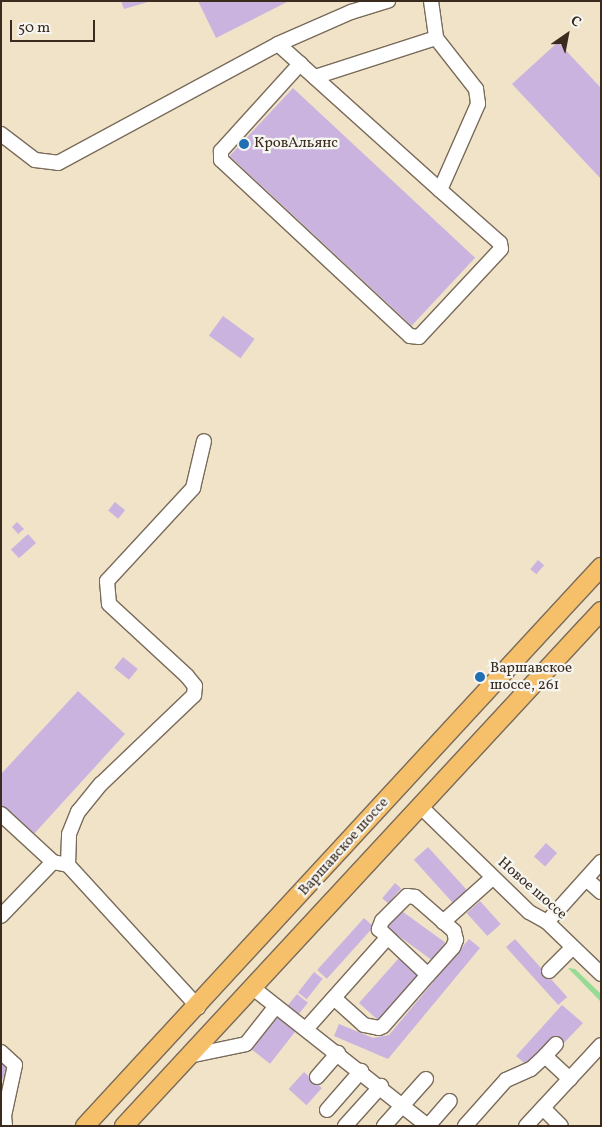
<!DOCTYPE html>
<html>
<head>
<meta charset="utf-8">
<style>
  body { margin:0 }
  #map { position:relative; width:602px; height:1127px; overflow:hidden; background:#f0e3c8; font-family:Vollkorn,serif }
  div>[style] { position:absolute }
  .green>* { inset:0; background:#96db94 }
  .building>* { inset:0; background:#cab4df; transform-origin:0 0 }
  .roads { filter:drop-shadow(1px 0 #7a6b5a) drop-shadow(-1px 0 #7a6b5a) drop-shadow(0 1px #7a6b5a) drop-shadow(0 -1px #7a6b5a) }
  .minor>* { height:14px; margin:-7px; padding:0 7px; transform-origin:7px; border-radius:7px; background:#fff }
  .major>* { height:18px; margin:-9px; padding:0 9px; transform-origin:9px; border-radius:9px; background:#f6c06b }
  .dots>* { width:14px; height:14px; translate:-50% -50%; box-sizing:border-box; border:2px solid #f6f6f2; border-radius:50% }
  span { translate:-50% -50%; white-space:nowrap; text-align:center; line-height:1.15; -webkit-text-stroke:4.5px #f6f6f2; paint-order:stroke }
  .poi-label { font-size:15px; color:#3b2a1e }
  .left { translate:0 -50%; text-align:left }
  .street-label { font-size:15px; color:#3b2a1e }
  .frame { position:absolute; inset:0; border:2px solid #3b2a1e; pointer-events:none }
  .north { position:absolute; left:542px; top:10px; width:50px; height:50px; -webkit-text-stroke:4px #f6f6f2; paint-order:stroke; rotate:33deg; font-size:14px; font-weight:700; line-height:20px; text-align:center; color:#3b2a1e }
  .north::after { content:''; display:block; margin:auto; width:18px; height:22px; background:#3b2a1e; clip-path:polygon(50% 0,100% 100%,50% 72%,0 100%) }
  .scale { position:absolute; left:10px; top:20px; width:85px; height:22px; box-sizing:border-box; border:2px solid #3b2a1e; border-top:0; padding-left:6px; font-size:15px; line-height:18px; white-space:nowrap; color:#3b2a1e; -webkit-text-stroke:4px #f6f6f2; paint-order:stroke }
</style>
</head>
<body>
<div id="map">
  <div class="green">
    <div style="clip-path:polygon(568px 968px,575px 969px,600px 993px,601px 1002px)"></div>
  </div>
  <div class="building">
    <div style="clip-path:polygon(121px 1px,148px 1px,148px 2px,124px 9px)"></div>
    <div style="clip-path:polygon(198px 1px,289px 1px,216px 38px)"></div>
    <div style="clip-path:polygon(558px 42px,601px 88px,601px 179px,512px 84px)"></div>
    <div style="left:293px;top:88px;width:249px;height:93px;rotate:43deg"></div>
    <div style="left:223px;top:316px;width:39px;height:24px;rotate:36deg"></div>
    <div style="left:115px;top:502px;width:13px;height:11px;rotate:39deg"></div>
    <div style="clip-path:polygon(17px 522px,24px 529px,18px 534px,12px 527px)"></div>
    <div style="left:28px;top:534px;width:12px;height:23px;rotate:48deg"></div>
    <div style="left:538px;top:560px;width:8px;height:12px;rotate:40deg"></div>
    <div style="left:123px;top:657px;width:19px;height:14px;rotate:39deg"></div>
    <div style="clip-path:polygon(78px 691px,125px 734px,33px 835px,1px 807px,1px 774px)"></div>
    <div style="left:546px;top:843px;width:15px;height:18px;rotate:42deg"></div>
    <div style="left:428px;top:847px;width:61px;height:19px;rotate:48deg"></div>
    <div style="left:395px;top:883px;width:8px;height:20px;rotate:40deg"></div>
    <div style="left:480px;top:901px;width:31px;height:18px;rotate:48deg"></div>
    <div style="left:399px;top:909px;width:57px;height:22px;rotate:36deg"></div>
    <div style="left:364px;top:918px;width:13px;height:70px;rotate:42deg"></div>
    <div style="clip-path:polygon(469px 939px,480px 948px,388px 1059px,334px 1036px,339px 1024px,373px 1038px,389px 1035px)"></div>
    <div style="left:515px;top:939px;width:78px;height:12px;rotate:48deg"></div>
    <div style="clip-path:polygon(399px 958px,422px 978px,385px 1019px,378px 1020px,359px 1003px)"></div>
    <div style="left:314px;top:972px;width:11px;height:26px;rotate:38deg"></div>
    <div style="left:297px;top:994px;width:14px;height:18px;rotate:39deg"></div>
    <div style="clip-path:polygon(562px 1005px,583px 1023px,564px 1043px,556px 1036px,529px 1067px,516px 1056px)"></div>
    <div style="left:279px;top:1015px;width:23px;height:44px;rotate:38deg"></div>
    <div style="clip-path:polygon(1px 1062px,10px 1071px,1px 1080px)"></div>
    <div style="left:304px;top:1072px;width:24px;height:23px;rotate:42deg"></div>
  </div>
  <div class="roads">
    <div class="minor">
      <div style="left:431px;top:1px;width:37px;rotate:82deg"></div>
      <div style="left:436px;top:38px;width:65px;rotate:51.9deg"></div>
      <div style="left:476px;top:89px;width:15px;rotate:82deg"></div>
      <div style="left:478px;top:104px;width:94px;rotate:113.8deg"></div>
      <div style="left:278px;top:44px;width:30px;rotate:42deg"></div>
      <div style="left:300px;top:64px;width:188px;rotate:42deg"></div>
      <div style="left:440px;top:190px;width:80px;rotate:41.5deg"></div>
      <div style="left:500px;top:243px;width:6px;rotate:81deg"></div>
      <div style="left:501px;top:249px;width:120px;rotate:133deg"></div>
      <div style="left:419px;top:337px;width:9px;rotate:-174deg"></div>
      <div style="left:410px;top:336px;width:258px;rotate:-137deg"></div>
      <div style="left:221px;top:160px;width:9px;rotate:-90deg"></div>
      <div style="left:221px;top:151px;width:118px;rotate:-47.8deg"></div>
      <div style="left:315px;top:77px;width:127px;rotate:-17.9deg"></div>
      <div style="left:1px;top:134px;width:43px;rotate:37.4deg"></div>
      <div style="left:35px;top:160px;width:23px;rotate:7deg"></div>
      <div style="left:58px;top:163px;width:250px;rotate:-28.4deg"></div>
      <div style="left:278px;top:44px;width:80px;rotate:-23.7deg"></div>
      <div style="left:351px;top:12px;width:39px;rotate:-17deg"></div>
      <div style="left:421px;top:807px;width:151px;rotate:44.2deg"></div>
      <div style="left:529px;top:912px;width:21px;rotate:29deg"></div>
      <div style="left:547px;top:922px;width:75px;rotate:43.9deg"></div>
      <div style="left:1px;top:814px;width:71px;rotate:42.7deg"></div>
      <div style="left:53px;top:862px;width:15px;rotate:11deg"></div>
      <div style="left:68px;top:865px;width:193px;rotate:47.5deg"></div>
      <div style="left:68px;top:865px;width:31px;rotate:-88deg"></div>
      <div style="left:69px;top:834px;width:24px;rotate:-68deg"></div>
      <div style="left:78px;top:812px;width:36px;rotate:-51deg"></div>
      <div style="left:101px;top:784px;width:129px;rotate:-43.7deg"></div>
      <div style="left:194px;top:695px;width:9px;rotate:-84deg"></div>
      <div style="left:195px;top:686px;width:13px;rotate:-129deg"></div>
      <div style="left:187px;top:676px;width:106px;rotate:-137.3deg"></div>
      <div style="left:109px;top:604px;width:23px;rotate:-95deg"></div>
      <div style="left:107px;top:581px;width:127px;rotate:-47.2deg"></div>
      <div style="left:193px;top:488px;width:48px;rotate:-76.8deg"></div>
      <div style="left:586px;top:879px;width:20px;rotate:41deg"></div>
      <div style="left:1px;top:916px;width:75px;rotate:-46.1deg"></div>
      <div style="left:443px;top:922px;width:66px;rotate:-41.9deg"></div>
      <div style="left:547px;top:922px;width:81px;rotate:-48deg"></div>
      <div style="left:549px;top:971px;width:33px;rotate:-45deg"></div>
      <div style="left:253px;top:988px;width:223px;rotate:38.3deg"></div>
      <div style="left:428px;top:1126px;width:33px;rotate:-49deg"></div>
      <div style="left:334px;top:998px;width:40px;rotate:42deg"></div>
      <div style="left:364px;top:1025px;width:15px;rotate:11deg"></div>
      <div style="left:379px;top:1028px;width:4px;rotate:-27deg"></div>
      <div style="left:383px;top:1026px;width:68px;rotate:-48.6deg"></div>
      <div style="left:428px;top:975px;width:38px;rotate:-48deg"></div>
      <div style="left:453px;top:947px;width:8px;rotate:-67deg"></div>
      <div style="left:456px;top:940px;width:9px;rotate:-103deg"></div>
      <div style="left:454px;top:931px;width:52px;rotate:-138.9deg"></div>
      <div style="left:415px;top:897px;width:8px;rotate:-173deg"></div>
      <div style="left:407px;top:896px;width:35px;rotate:135deg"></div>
      <div style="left:382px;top:921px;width:9px;rotate:111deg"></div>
      <div style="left:379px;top:929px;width:67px;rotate:43.2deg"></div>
      <div style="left:306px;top:1029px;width:122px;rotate:-48.3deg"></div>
      <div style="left:556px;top:1044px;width:16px;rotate:133deg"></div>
      <div style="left:545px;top:1056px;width:34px;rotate:43deg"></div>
      <div style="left:1px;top:1052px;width:19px;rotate:43deg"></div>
      <div style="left:15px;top:1065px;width:52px;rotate:102.2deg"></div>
      <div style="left:4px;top:1116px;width:10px;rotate:84deg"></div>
      <div style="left:189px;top:1056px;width:58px;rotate:-11.9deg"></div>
      <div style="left:246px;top:1044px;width:48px;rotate:-51.7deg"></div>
      <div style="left:317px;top:1077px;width:32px;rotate:-49deg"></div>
      <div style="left:543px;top:1108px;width:25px;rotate:45deg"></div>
      <div style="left:327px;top:1110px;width:52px;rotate:-48.9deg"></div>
      <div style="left:345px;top:1126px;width:54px;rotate:-48deg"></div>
      <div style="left:384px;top:1126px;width:63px;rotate:-48.2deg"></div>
      <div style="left:465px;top:1126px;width:62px;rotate:-48.3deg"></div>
      <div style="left:506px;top:1080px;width:27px;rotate:-24deg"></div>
      <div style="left:531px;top:1069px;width:19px;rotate:-43deg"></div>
      <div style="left:526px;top:1126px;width:110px;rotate:-47.2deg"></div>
    </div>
    <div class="major">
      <div style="left:85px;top:1126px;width:761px;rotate:-47.29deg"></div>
      <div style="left:124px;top:1126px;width:702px;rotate:-47.19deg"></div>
    </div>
  </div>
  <div class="dots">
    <div style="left:244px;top:144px;background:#1f6fb2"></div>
    <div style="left:480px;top:677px;background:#1f6fb2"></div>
  </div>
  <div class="poi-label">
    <span class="left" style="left:254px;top:144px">КровАльянс</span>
    <span class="left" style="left:490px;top:677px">Варшавское<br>шоссе, 261</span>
  </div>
  <div class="street-label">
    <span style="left:344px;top:847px;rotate:-48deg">Варшавское шоссе</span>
    <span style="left:532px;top:889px;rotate:41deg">Новое шоссе</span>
  </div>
  <div class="frame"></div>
  <div class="north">С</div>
  <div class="scale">50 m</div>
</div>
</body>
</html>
